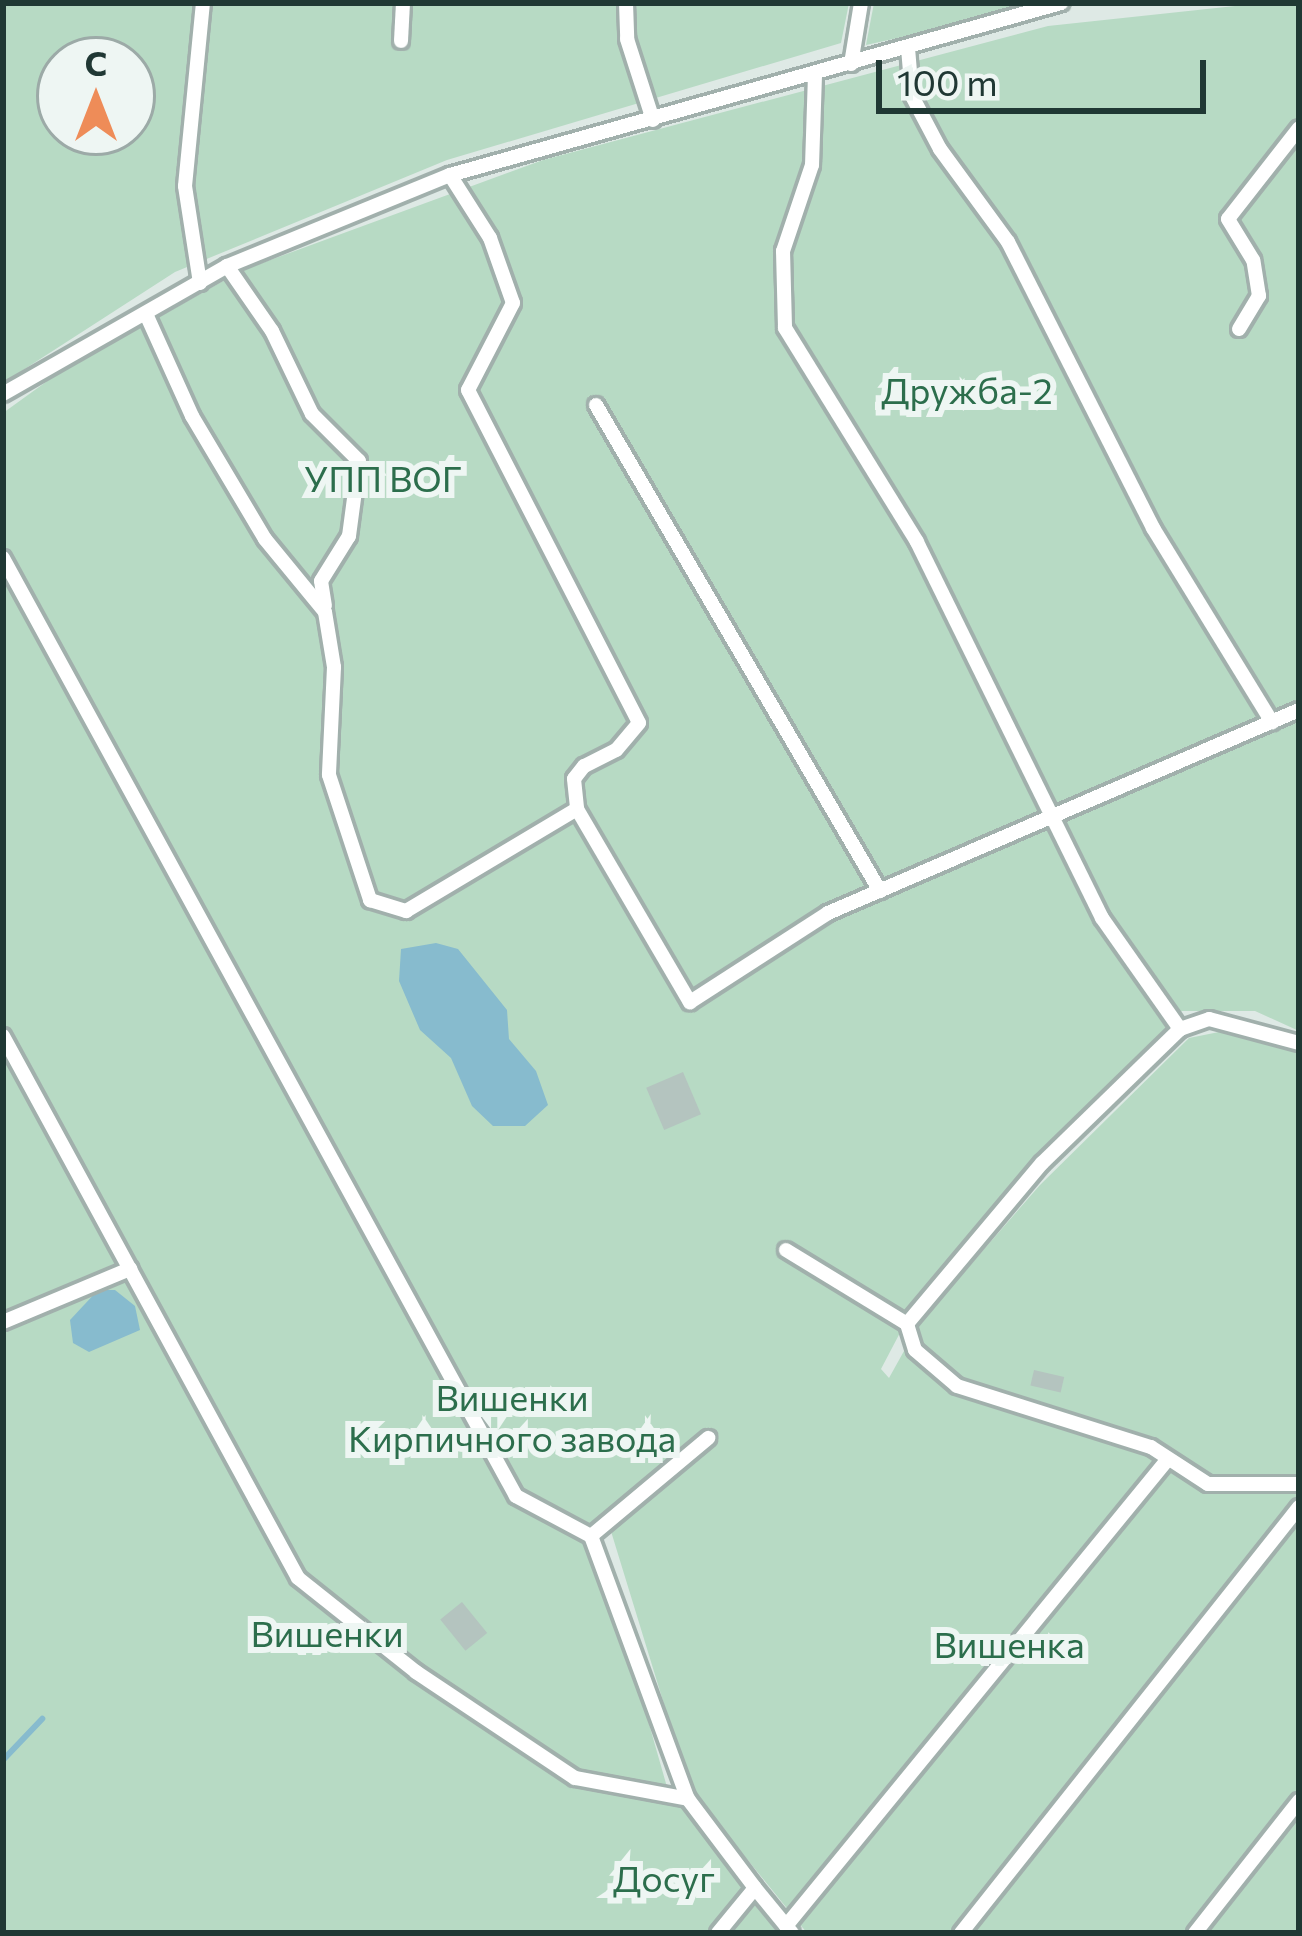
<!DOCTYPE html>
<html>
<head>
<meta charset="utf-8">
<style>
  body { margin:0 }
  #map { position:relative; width:1302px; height:1936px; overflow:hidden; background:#dee9e5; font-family:Commissioner,sans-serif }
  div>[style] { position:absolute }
  .green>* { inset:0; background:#b7dac4 }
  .water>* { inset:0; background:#87bbce }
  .stream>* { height:6px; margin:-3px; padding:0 3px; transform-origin:3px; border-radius:3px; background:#87bbce }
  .building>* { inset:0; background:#b4c4bf; transform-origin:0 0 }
  .roads { filter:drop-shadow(3px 0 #a1b0ac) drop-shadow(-3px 0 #a1b0ac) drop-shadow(0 3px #a1b0ac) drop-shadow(0 -3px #a1b0ac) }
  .lane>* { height:14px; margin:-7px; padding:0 7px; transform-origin:7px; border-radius:7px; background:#fff }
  span { translate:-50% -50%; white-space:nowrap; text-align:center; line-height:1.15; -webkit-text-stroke:12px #eef6f3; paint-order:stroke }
  .park-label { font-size:36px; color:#2c6e4c }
  .frame { position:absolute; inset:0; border:6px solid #203834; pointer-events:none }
  .north { position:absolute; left:36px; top:36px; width:120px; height:120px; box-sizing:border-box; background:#eef6f3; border:3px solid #9caaa7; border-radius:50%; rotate:0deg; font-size:33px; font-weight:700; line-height:48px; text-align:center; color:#203834 }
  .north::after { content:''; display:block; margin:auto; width:42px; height:54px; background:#ee8c58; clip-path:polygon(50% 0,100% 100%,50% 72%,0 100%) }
  .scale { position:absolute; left:876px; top:60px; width:330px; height:54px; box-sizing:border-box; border:6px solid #203834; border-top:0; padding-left:15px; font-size:36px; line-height:42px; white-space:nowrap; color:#203834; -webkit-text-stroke:9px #eef6f3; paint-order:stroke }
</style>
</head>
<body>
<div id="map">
  <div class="green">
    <div style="clip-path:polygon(evenodd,3px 3px,849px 3px,841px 43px,447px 160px,175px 272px,3px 383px,3px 3px,60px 60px,132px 60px,132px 132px,60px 132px,60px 60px)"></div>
    <div style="clip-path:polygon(874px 3px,1057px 3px,866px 45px)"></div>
    <div style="clip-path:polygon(1263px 3px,1299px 3px,1299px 1031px,1255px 1011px,1182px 1011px,992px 1207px,913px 1308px,881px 1369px,889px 1378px,919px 1324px,1040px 1185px,1189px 1038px,1219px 1032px,1270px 1037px,1299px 1050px,1299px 1933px,807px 1933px,690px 1789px,606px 1515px,582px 1537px,605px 1570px,667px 1787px,782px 1933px,3px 1933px,3px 413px,57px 374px,243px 270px,543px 160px,1048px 26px)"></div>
  </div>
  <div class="water">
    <div style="clip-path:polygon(436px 943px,458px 949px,507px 1010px,509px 1039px,536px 1071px,548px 1105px,525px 1126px,493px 1126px,472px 1106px,451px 1058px,420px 1030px,399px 981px,401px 949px)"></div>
    <div style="clip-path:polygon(98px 1290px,115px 1290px,135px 1306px,140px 1330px,89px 1352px,73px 1343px,70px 1320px)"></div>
  </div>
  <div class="stream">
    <div style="left:3px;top:1760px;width:57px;rotate:-46.4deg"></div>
  </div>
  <div class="building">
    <div style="left:683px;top:1072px;width:46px;height:40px;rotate:67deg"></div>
    <div style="left:1034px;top:1370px;width:31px;height:16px;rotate:13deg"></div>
    <div style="left:462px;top:1602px;width:40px;height:28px;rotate:51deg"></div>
  </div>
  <div class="roads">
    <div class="lane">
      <div style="left:626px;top:3px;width:36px;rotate:88deg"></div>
      <div style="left:627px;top:39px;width:85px;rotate:72.2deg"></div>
      <div style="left:401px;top:41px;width:38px;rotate:-87deg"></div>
      <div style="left:908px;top:48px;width:48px;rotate:85.2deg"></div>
      <div style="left:912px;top:96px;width:60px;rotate:62.2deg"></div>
      <div style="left:940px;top:149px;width:115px;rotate:53.8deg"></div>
      <div style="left:1008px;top:242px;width:321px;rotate:63.1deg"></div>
      <div style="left:1153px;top:528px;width:228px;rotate:58.5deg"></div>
      <div style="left:851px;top:64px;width:62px;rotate:-80.7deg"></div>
      <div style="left:815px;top:75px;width:90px;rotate:91.9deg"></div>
      <div style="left:812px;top:165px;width:91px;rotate:108.6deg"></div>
      <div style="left:783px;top:251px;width:77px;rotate:88.5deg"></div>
      <div style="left:785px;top:328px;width:251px;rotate:58.3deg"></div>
      <div style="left:917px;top:542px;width:419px;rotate:63.8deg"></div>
      <div style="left:1102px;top:918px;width:136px;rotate:54.9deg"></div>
      <div style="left:450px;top:175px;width:75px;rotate:57.6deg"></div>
      <div style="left:490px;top:238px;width:69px;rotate:70.5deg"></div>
      <div style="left:513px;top:303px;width:98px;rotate:117.3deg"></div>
      <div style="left:468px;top:390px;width:374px;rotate:62.8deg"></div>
      <div style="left:639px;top:723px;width:35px;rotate:130deg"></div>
      <div style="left:616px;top:750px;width:36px;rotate:153deg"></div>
      <div style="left:584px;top:766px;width:16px;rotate:128deg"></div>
      <div style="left:574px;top:779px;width:30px;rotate:84deg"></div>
      <div style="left:227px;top:266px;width:79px;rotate:55.3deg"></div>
      <div style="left:272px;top:331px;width:92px;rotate:64.3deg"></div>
      <div style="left:312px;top:414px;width:66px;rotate:45deg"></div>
      <div style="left:359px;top:461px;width:76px;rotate:97.6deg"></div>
      <div style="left:349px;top:536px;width:53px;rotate:121.9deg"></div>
      <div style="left:321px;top:581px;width:25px;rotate:81deg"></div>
      <div style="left:200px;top:283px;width:98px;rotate:-98.8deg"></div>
      <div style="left:185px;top:186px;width:184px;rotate:-84.4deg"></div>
      <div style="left:146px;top:314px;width:112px;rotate:65.7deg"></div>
      <div style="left:192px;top:416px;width:143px;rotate:59.3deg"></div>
      <div style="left:265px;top:539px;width:94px;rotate:50.6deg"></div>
      <div style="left:325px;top:612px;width:56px;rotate:80.7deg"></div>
      <div style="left:334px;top:667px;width:108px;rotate:92.7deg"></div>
      <div style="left:329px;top:775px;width:132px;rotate:71.8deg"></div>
      <div style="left:370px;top:900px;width:38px;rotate:17deg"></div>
      <div style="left:406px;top:911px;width:199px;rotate:-30.8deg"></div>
      <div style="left:577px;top:809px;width:224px;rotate:59.7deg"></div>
      <div style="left:690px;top:1002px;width:164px;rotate:-32.8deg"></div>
      <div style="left:828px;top:913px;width:513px;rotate:-23.32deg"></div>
      <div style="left:1239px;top:329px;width:39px;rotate:-59deg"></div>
      <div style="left:1259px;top:296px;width:36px;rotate:-99deg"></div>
      <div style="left:1253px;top:260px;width:48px;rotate:-121.4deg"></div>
      <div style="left:1228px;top:219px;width:115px;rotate:-52deg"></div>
      <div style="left:3px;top:394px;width:258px;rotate:-29.7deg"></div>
      <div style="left:227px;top:266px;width:241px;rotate:-22.2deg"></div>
      <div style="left:450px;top:175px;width:635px;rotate:-15.72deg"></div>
      <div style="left:596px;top:405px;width:563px;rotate:59.7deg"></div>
      <div style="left:3px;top:558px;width:1069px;rotate:61.33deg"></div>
      <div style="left:516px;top:1496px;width:85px;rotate:28.1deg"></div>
      <div style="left:591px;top:1536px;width:280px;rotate:69.8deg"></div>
      <div style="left:688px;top:1799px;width:111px;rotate:53deg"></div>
      <div style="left:3px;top:1036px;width:617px;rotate:61.44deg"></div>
      <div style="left:298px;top:1578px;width:151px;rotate:38.5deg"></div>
      <div style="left:416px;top:1672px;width:191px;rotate:33.7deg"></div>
      <div style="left:575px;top:1778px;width:115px;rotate:10.5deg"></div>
      <div style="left:1299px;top:1043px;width:93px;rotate:-165.1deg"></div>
      <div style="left:1209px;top:1019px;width:31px;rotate:161deg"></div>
      <div style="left:1180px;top:1029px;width:192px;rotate:135.8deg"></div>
      <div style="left:1042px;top:1163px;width:210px;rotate:130deg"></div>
      <div style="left:907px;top:1324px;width:27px;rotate:73deg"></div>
      <div style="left:915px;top:1350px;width:55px;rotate:40.6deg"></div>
      <div style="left:957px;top:1386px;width:203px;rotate:17.5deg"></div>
      <div style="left:1151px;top:1447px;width:68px;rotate:33deg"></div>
      <div style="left:1208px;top:1484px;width:91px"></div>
      <div style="left:786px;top:1250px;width:142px;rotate:31.4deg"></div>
      <div style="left:3px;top:1322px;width:138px;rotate:-22.7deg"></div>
      <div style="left:591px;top:1536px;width:153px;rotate:-39.9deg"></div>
      <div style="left:786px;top:1926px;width:603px;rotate:-50.72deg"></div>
      <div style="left:718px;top:1933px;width:58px;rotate:-50.6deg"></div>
      <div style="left:755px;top:1888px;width:58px;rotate:50.6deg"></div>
      <div style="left:961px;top:1933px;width:544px;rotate:-51.57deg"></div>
      <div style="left:1195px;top:1933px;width:168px;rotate:-51.8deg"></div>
    </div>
  </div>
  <div class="park-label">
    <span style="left:967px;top:390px">Дружба-2</span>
    <span style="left:383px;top:478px">УПП ВОГ</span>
    <span style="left:512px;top:1417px">Вишенки<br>Кирпичного завода</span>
    <span style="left:327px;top:1633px">Вишенки</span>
    <span style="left:1009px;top:1644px">Вишенка</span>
    <span style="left:664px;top:1878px">Досуг</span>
  </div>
  <div class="frame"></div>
  <div class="north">С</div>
  <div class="scale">100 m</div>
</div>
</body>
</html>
